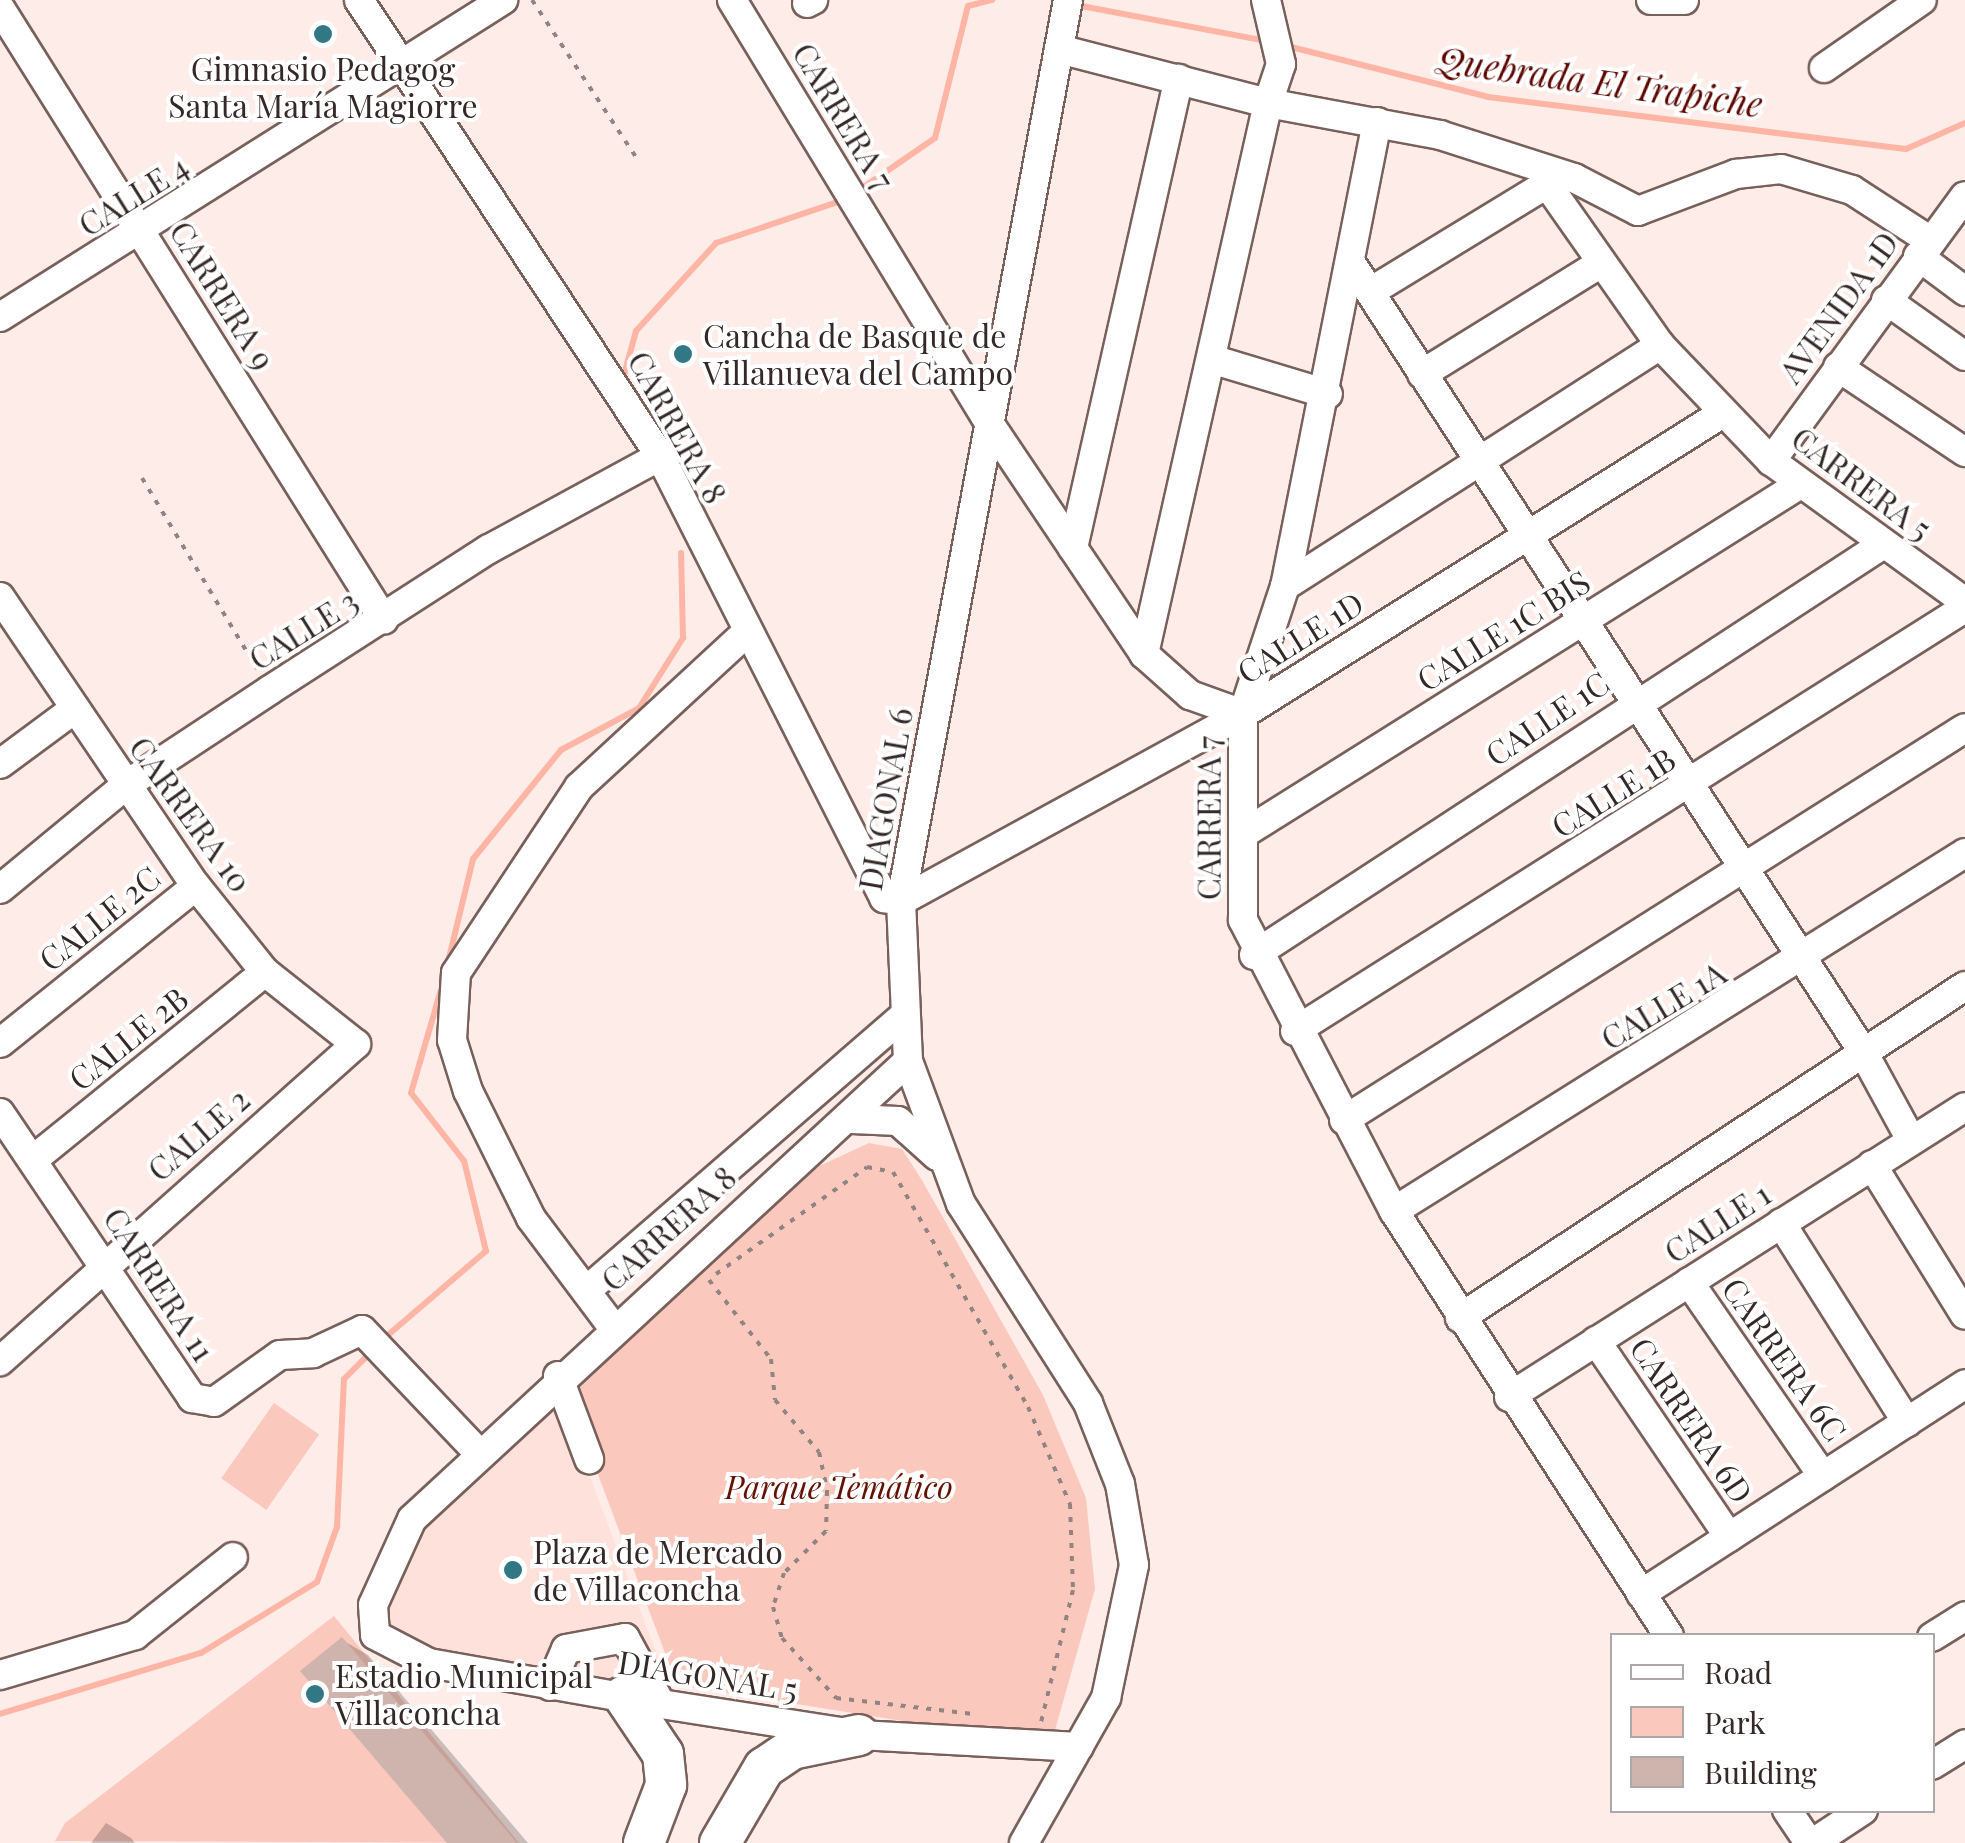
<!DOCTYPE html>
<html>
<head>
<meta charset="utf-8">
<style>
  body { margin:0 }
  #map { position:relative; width:1965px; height:1843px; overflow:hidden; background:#fdece8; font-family:"Playfair Display",serif }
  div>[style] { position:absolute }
  .built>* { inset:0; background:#ffe1db }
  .green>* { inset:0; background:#fac8bd; transform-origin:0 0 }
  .shadow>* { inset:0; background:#0003 }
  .stream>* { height:6px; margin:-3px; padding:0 3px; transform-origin:3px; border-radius:3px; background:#ffb5a5 }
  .building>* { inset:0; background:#cfb4ae }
  .path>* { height:4px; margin-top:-2px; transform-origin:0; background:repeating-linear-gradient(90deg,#928481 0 5px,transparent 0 13px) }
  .roads { filter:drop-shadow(2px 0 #78605b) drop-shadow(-2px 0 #78605b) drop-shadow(0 2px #78605b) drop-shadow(0 -2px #78605b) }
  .minor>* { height:28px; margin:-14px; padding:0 14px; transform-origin:14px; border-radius:14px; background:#fff }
  .highway>* { height:40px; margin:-20px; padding:0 20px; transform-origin:20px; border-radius:20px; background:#fff }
  .dots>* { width:28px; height:28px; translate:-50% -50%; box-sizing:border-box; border:5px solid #fff; border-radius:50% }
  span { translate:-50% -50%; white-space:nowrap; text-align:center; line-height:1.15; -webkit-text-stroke:8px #fff; paint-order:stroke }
  .poi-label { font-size:32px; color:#342927 }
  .left { translate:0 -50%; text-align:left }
  .street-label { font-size:32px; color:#342927 }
  .park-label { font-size:32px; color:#651102; font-style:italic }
  .water-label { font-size:35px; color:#5d0600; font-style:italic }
  .legend { position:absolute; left:1610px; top:1633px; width:325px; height:180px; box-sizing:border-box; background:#fff; border:2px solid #aea9a9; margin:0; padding:12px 18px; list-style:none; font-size:30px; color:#342927 }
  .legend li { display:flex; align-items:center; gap:20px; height:50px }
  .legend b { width:50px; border:2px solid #aea9a9 }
</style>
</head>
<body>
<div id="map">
  <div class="built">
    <div style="clip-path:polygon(559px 1395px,670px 1689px,516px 1674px,395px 1636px,384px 1603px,415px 1538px)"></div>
  </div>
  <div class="green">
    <div style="clip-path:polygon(869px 1143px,902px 1149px,923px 1182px,1043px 1395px,1086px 1498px,1095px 1589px,1055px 1730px,934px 1726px,677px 1685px,567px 1392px,817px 1167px)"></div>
    <div style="left:274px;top:1403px;width:55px;height:92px;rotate:35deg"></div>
    <div style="clip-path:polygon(334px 1616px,519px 1843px,55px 1841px,65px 1823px)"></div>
  </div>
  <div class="shadow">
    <div style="clip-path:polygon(342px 1640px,368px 1655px,528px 1843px,451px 1843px)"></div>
    <div style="clip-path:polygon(106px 1823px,131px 1838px,135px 1843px,91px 1843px)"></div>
  </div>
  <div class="stream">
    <div style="left:1076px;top:5px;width:193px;rotate:10.7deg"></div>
    <div style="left:1287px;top:46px;width:207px;rotate:14.2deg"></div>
    <div style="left:1488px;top:97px;width:421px;rotate:7.1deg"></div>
    <div style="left:1906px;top:149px;width:64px;rotate:-23.8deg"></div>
    <div style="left:858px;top:191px;width:93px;rotate:-34.5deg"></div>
    <div style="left:935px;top:138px;width:136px;rotate:-76deg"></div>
    <div style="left:968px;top:6px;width:25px;rotate:-14deg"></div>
    <div style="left:622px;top:382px;width:53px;rotate:-74.6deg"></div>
    <div style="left:636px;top:331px;width:119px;rotate:-47.7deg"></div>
    <div style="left:716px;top:243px;width:135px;rotate:-18.6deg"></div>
    <div style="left:447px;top:966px;width:110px;rotate:-76.3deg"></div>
    <div style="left:473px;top:859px;width:140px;rotate:-51.1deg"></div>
    <div style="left:561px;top:750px;width:89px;rotate:-28.3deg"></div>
    <div style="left:639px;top:708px;width:83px;rotate:-57.8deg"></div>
    <div style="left:683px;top:638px;width:85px;rotate:-91.3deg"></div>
    <div style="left:381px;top:1341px;width:138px;rotate:-40.6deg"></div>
    <div style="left:486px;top:1251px;width:93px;rotate:-103.7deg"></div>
    <div style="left:464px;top:1161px;width:86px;rotate:-127.9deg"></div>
    <div style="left:411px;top:1093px;width:115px;rotate:-73.8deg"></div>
    <div style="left:0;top:1714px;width:210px;rotate:-16.9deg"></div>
    <div style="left:201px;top:1653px;width:136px;rotate:-31.5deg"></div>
    <div style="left:317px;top:1582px;width:59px;rotate:-70deg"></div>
    <div style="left:337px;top:1527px;width:148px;rotate:-87.3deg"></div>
    <div style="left:344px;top:1379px;width:41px;rotate:-45deg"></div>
  </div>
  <div class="building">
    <div style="clip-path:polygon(342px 1637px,517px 1843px,447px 1843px,300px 1671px)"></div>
  </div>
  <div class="path">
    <div style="left:532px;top:0;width:192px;rotate:56.5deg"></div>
    <div style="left:142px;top:478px;width:223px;rotate:58.9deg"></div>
    <div style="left:716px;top:1274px;width:185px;rotate:-35.3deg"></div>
    <div style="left:867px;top:1167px;width:26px;rotate:11deg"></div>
    <div style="left:893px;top:1172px;width:271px;rotate:60.1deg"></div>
    <div style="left:1028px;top:1407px;width:106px;rotate:66.6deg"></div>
    <div style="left:1070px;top:1504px;width:86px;rotate:88deg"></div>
    <div style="left:1073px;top:1590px;width:136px;rotate:103.6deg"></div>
    <div style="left:709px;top:1280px;width:100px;rotate:51.9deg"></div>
    <div style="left:771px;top:1359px;width:41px;rotate:84.4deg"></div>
    <div style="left:775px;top:1400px;width:68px;rotate:49.8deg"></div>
    <div style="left:819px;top:1452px;width:40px;rotate:78deg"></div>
    <div style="left:827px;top:1491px;width:40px;rotate:91.4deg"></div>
    <div style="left:826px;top:1531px;width:59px;rotate:135deg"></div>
    <div style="left:784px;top:1573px;width:36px;rotate:108deg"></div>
    <div style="left:773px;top:1607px;width:32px;rotate:74deg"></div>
    <div style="left:782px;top:1638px;width:81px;rotate:48deg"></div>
    <div style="left:836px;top:1698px;width:138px;rotate:6.7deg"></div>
  </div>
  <div class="roads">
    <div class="minor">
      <div style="left:359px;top:0;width:546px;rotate:56.57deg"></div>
      <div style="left:660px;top:456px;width:496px;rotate:63.1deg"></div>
      <div style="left:884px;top:898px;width:17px;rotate:10deg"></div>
      <div style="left:901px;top:901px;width:390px;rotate:-28.7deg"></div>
      <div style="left:1243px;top:714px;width:567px;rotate:-32.09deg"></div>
      <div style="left:732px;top:0;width:495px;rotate:58.7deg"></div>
      <div style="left:989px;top:423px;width:278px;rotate:56.1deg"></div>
      <div style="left:1144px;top:654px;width:62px;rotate:41.7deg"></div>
      <div style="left:1190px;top:695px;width:56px;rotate:19.7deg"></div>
      <div style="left:1266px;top:0;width:66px;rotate:76.8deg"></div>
      <div style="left:1281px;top:64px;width:41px;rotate:108.4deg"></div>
      <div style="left:1268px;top:103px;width:175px;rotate:10.5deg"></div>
      <div style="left:1440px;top:135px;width:141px;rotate:17.8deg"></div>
      <div style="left:1574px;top:178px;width:72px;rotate:27.3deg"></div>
      <div style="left:1638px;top:211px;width:105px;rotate:-20.7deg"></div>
      <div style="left:1736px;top:174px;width:45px;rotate:-6.3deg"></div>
      <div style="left:1781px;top:169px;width:74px;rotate:16.5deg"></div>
      <div style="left:1852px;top:190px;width:92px;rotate:33deg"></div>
      <div style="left:1651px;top:0;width:33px"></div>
      <div style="left:807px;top:3px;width:7px;rotate:-27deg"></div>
      <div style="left:0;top:8px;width:722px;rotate:57.89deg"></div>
      <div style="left:1059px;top:49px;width:216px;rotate:14.5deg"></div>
      <div style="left:1268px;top:103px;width:565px;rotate:102.68deg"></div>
      <div style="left:1824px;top:68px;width:119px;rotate:-34.8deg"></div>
      <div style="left:1377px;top:122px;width:473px;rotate:101.2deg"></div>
      <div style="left:1285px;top:586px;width:135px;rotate:108.2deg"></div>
      <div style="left:1243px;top:714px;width:206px;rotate:90deg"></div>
      <div style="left:1243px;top:920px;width:328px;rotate:62.6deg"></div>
      <div style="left:1394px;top:1211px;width:506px;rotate:57.09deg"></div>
      <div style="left:1918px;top:256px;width:59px;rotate:36.7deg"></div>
      <div style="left:1353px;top:266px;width:935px;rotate:57.01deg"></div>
      <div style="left:1862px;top:1050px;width:102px;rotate:61.4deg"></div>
      <div style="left:1370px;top:292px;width:207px;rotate:-31.4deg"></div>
      <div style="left:1547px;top:184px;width:197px;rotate:54.9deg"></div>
      <div style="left:1660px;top:345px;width:161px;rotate:46.3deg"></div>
      <div style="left:1771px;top:461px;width:240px;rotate:36deg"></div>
      <div style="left:1886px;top:300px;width:97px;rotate:35.3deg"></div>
      <div style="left:0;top:317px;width:595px;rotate:-32.22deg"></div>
      <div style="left:1211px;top:359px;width:122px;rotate:16.7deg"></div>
      <div style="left:1838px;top:367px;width:153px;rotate:33.8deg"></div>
      <div style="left:1422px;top:374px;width:211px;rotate:-31.8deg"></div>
      <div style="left:1771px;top:461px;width:328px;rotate:-53.8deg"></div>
      <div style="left:1073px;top:548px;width:481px;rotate:-77.3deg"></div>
      <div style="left:1285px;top:586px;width:446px;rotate:-32.7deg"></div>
      <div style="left:0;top:597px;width:349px;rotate:55.9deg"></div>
      <div style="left:196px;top:886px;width:110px;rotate:51.3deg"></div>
      <div style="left:265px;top:972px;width:116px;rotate:38.4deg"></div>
      <div style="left:356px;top:1044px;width:477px;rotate:138.3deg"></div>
      <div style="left:0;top:764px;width:91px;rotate:-36.5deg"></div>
      <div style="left:1243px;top:834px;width:656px;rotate:-32.12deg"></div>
      <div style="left:0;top:889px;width:163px;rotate:-39.5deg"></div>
      <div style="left:126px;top:785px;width:173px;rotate:-33.4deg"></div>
      <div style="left:270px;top:690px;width:260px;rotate:-32.8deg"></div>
      <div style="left:489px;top:549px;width:195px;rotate:-28.5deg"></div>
      <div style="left:1254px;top:955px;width:750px;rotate:-33.14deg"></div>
      <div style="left:1295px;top:1031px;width:792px;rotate:-32.27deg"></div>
      <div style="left:0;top:1043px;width:251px;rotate:-38.7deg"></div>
      <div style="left:908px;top:1061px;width:675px;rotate:137.28deg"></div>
      <div style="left:412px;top:1519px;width:94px;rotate:114.4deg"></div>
      <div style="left:373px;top:1605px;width:30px;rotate:86deg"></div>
      <div style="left:375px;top:1635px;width:61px;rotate:27.4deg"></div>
      <div style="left:429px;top:1663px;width:236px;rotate:10deg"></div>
      <div style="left:661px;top:1704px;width:200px;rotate:8.9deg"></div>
      <div style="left:859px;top:1735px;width:220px;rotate:3.1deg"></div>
      <div style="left:0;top:1113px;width:344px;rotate:56deg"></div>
      <div style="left:192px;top:1398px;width:22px;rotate:10deg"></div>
      <div style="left:214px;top:1402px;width:81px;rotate:-35.5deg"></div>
      <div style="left:280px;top:1355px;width:33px;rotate:-3deg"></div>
      <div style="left:313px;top:1353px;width:54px;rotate:-25.1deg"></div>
      <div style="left:362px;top:1330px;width:166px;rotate:46.5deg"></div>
      <div style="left:852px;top:1119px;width:46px;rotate:2.5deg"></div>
      <div style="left:898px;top:1121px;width:52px;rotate:41.9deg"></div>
      <div style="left:1344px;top:1120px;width:734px;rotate:-32.26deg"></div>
      <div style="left:34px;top:1159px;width:297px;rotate:-39deg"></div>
      <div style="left:1872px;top:1165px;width:176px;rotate:58.2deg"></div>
      <div style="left:1394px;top:1211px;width:674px;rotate:-32.09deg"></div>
      <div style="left:1781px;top:1223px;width:236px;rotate:57.7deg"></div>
      <div style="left:1689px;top:1282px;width:236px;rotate:55.4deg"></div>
      <div style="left:586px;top:1291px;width:417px;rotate:-40.9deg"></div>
      <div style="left:1460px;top:1318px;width:604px;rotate:-33.32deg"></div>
      <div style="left:612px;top:1326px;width:135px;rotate:-126.9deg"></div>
      <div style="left:531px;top:1218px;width:142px;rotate:-116.4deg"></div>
      <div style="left:468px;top:1091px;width:53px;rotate:-107.4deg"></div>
      <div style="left:452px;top:1040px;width:67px;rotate:-86.6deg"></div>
      <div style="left:456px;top:973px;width:223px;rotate:-56.5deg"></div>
      <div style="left:579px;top:787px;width:224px;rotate:-42.7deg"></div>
      <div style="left:1596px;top:1341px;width:237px;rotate:55.8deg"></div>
      <div style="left:558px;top:1376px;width:89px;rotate:69.5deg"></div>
      <div style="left:1509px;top:1397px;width:540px;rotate:-32.45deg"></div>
      <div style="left:1641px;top:1594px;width:386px;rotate:-32.9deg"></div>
      <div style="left:1932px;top:1637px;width:39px;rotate:-32deg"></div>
      <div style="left:0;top:1675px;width:141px;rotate:-16.5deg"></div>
      <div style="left:135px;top:1635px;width:125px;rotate:-38.5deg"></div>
      <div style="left:550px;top:1686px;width:40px;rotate:-66.6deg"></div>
      <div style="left:566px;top:1649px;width:60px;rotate:-10.6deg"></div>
      <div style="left:625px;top:1638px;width:75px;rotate:61.4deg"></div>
      <div style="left:1932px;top:1765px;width:39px;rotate:-32deg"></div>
      <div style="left:1787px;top:1810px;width:40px;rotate:56deg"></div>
      <div style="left:1024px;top:1843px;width:167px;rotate:-60.5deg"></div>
      <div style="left:1106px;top:1698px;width:136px;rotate:-78.1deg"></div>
      <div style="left:1134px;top:1565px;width:82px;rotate:-99.8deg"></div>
      <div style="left:1120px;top:1484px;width:87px;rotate:-111.6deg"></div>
      <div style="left:1088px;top:1403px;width:236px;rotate:-122.5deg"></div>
      <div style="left:961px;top:1204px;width:153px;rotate:-110.3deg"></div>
      <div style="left:908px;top:1061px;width:160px;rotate:-92.5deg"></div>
      <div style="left:901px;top:901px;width:916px;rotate:-79.5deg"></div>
      <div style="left:1813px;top:1843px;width:60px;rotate:-33.4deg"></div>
    </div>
    <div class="highway">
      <div style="left:624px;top:1696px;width:70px;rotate:56.1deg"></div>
      <div style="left:663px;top:1754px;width:31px;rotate:84deg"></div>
      <div style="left:666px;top:1785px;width:62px;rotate:110.8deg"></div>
      <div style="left:720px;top:1843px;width:87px;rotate:-59.6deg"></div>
      <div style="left:764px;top:1768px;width:34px;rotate:-34deg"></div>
      <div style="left:792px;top:1749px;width:68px;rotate:-11.8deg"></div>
    </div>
  </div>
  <div class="dots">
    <div style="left:323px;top:34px;background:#317784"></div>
    <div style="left:683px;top:354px;background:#317784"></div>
    <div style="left:513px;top:1570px;background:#317784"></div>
    <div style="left:315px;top:1694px;background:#317784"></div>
  </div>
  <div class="poi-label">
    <span style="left:323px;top:87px">Gimnasio Pedagog<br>Santa María Magiorre</span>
    <span class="left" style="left:703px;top:354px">Cancha de Basque de<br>Villanueva del Campo</span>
    <span class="left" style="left:533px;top:1570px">Plaza de Mercado<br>de Villaconcha</span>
    <span class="left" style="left:335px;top:1694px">Estadio Municipal<br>Villaconcha</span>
  </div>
  <div class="street-label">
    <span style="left:844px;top:116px;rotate:59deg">CARRERA 7</span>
    <span style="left:133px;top:195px;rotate:-32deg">CALLE 4</span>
    <span style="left:223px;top:295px;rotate:58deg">CARRERA 9</span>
    <span style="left:1838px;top:307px;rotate:-54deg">AVENIDA 1D</span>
    <span style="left:678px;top:427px;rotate:61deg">CARRERA 8</span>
    <span style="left:1862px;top:483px;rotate:37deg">CARRERA 5</span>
    <span style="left:303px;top:629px;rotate:-32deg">CALLE 3</span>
    <span style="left:1503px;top:630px;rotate:-32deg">CALLE 1C BIS</span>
    <span style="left:1300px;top:637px;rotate:-32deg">CALLE 1D</span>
    <span style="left:1547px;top:718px;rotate:-34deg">CALLE 1C</span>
    <span style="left:1613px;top:792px;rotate:-32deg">CALLE 1B</span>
    <span style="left:885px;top:799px;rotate:-80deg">DIAGONAL 6</span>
    <span style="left:191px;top:814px;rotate:54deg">CARRERA 10</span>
    <span style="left:1208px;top:818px;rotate:-90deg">CARRERA 7</span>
    <span style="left:99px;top:918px;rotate:-39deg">CALLE 2C</span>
    <span style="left:1663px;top:1005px;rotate:-31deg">CALLE 1A</span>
    <span style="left:128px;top:1038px;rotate:-39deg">CALLE 2B</span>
    <span style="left:198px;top:1134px;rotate:-41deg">CALLE 2</span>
    <span style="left:1717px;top:1222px;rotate:-33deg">CALLE 1</span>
    <span style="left:668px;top:1228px;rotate:-42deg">CARRERA 8</span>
    <span style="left:160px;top:1284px;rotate:57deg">CARRERA 11</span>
    <span style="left:1785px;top:1359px;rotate:55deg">CARRERA 6C</span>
    <span style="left:1692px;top:1420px;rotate:56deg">CARRERA 6D</span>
    <span style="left:708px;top:1675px;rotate:9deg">DIAGONAL 5</span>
  </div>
  <div class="park-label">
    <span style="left:839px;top:1486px">Parque Temático</span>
  </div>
  <div class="water-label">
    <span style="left:1600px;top:81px;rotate:8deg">Quebrada El Trapiche</span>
  </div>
  <ul class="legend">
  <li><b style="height:12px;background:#fff"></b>Road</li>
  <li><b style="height:28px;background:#fac8bd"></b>Park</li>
  <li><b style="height:28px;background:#cfb4ae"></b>Building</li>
  </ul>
</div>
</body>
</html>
